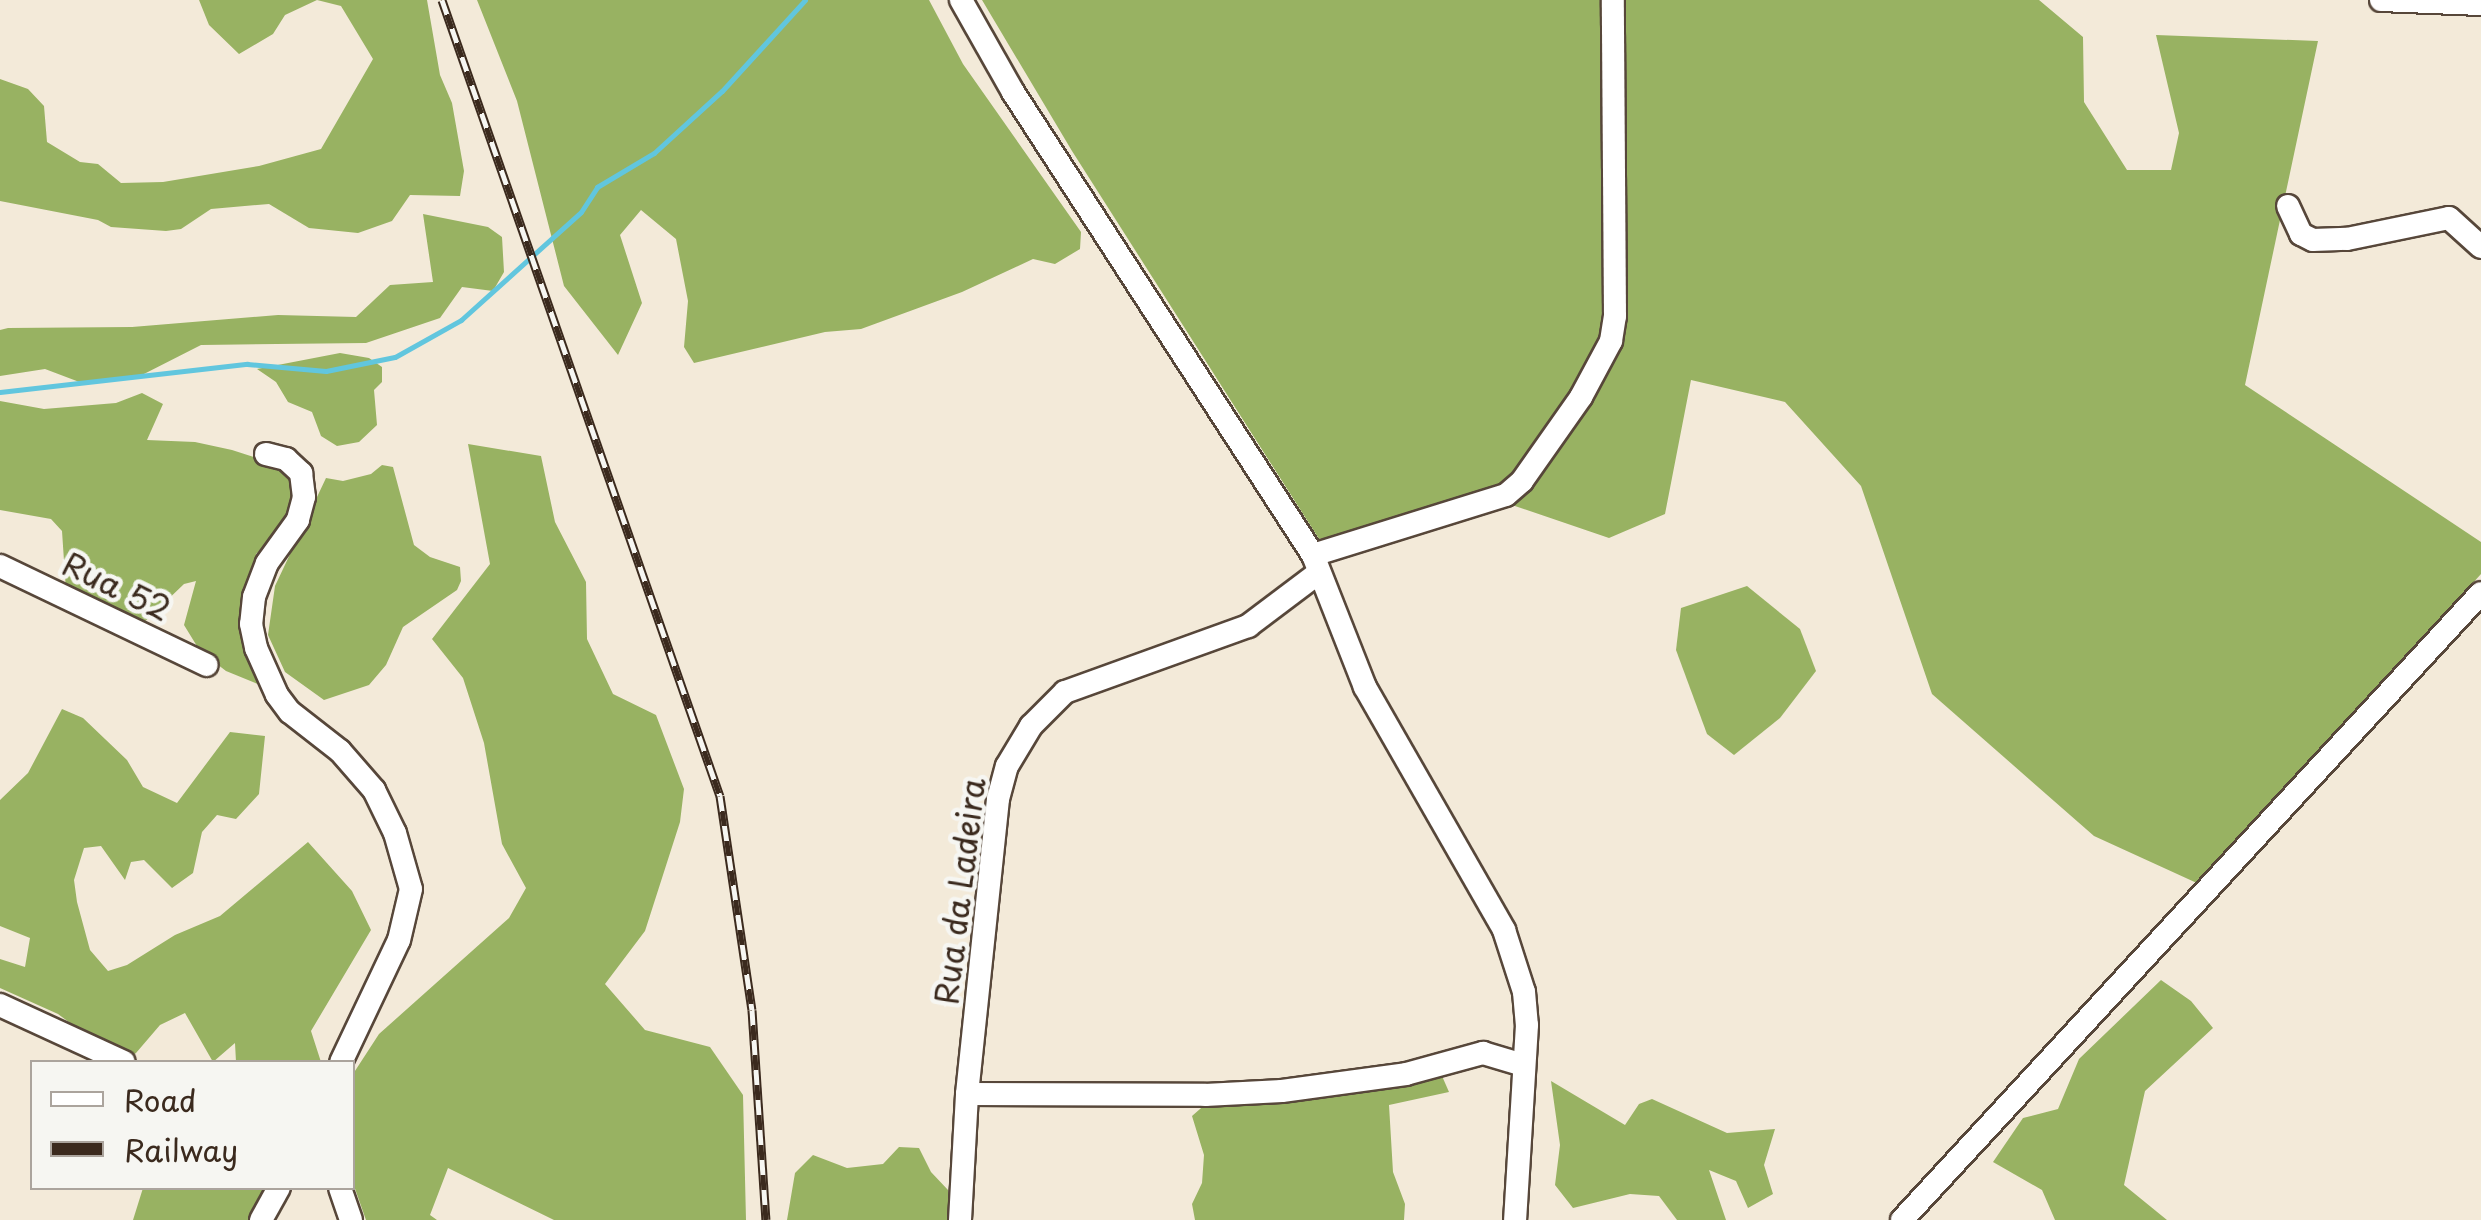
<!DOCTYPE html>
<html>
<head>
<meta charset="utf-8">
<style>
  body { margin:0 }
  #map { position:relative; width:2481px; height:1220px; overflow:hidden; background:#f3ead9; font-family:"Playpen Sans",sans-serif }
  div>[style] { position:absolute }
  .forest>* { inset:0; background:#98b262 }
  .stream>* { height:5px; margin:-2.5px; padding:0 2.5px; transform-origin:2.5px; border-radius:2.5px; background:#61c6de }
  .roads { filter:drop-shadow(2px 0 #57473a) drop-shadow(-2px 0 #57473a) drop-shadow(0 2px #57473a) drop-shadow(0 -2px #57473a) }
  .minor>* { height:22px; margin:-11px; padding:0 11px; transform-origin:11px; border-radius:11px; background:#fff }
  .rail>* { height:9px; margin-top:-4.5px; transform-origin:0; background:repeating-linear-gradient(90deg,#f6f6f2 0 15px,#3b2a1e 0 30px); box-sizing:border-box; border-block:2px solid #3b2a1e }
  span { translate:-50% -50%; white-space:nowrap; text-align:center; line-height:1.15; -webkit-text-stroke:9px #f6f6f2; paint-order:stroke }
  .street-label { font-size:32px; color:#3b2a1e }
  .legend { position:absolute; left:30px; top:1060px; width:325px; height:130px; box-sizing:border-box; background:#f6f6f2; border:2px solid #aba49d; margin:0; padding:12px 18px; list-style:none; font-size:30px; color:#3b2a1e }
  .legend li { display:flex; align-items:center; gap:20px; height:50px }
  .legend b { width:50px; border:2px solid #aba49d }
</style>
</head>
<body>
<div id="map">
  <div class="forest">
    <div style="clip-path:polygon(199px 0,427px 0,440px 75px,452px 103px,464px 171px,460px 196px,410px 195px,392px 221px,358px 233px,309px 228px,269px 204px,211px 209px,181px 229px,166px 231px,111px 227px,98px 220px,0 201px,0 79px,28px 89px,44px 106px,47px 142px,80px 162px,98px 164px,121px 183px,163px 182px,259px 166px,321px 149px,373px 59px,341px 6px,317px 0,285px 15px,273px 34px,239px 54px,209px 25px)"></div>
    <div style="clip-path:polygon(477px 0,929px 0,963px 64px,1081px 232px,1080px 249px,1055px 264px,1033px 259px,962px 292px,861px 329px,825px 332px,694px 363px,684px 347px,688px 301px,676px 239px,641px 210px,620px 235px,642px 303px,618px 355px,564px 286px,517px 101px)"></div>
    <div style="clip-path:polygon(982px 0,2039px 0,2083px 37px,2084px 102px,2127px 170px,2171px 170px,2179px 133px,2156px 35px,2318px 41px,2245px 385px,2481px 542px,2481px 574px,2199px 884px,2094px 836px,1932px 694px,1861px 486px,1785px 402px,1691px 380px,1665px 514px,1609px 538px,1512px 505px,1319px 539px,1072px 151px)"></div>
    <div style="clip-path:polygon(423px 214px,488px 227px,502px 237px,504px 272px,493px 291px,462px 287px,440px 318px,366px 343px,201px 345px,140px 376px,82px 383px,45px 369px,0 376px,0 330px,8px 328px,132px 327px,278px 315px,356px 317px,390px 285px,433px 282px)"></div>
    <div style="clip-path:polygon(340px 353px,369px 358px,382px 367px,382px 382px,374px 390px,377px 425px,359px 442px,337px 446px,321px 436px,312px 412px,288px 402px,276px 382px,257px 369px)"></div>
    <div style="clip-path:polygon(142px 393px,163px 404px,147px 440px,195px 442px,232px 450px,281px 466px,294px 478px,294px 502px,281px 532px,256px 554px,256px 566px,244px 591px,260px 685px,226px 671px,200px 651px,184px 625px,196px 581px,184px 584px,135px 631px,66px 591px,62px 531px,51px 519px,0 510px,0 401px,44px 409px,116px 403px)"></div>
    <div style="clip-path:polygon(468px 444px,541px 456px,555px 522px,586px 582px,587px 639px,613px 694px,656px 715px,684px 789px,680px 822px,645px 931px,605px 984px,645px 1030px,710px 1047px,743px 1095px,746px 1220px,554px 1220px,448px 1168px,430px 1215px,437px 1220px,366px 1220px,353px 1183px,353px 1074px,379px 1034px,509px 918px,526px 888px,502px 844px,484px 743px,463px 678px,432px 639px,490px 564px)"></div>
    <div style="clip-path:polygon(382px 465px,393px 467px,414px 545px,430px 557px,460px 567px,461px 581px,457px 590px,403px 627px,386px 665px,369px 685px,324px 700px,285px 672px,268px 635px,275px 586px,326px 478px,343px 481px,371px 474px)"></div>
    <div style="clip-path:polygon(1747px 586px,1800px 629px,1816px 671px,1780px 718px,1734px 755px,1707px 734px,1676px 650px,1681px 608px)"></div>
    <div style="clip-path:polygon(62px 709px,83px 718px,127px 760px,143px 787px,177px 803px,230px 732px,265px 736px,259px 794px,236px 819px,217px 815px,202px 832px,193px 873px,172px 888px,144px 860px,131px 862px,125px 880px,101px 846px,84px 848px,74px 880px,77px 902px,90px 950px,108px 971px,127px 965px,175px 935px,220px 916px,308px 842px,352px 891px,371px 930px,311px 1031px,321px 1062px,236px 1062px,235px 1043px,213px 1062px,185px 1013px,160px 1025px,136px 1053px,121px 1061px,58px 1014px,0 988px,0 959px,25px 967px,30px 938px,0 926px,0 800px,28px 773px)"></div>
    <div style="clip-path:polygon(2161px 980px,2191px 1001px,2213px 1028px,2145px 1091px,2124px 1185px,2167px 1220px,2055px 1220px,2042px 1190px,1993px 1162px,2023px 1118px,2058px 1109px,2079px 1059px)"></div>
    <div style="clip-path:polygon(1442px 1076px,1449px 1092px,1389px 1105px,1393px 1172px,1405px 1204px,1404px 1220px,1195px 1220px,1192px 1204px,1202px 1183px,1204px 1155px,1192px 1116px,1208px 1102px,1396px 1085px)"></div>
    <div style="clip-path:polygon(1551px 1081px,1625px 1125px,1639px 1104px,1652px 1099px,1727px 1133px,1775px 1129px,1764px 1165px,1773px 1194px,1748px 1208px,1736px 1181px,1709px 1170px,1726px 1220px,1677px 1220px,1659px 1196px,1630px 1194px,1573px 1208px,1555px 1185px,1560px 1145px)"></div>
    <div style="clip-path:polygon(899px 1147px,919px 1148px,931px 1172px,948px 1190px,950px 1220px,787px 1220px,795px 1173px,813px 1155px,847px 1168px,883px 1164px)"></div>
    <div style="clip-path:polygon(143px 1188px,272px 1188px,255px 1220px,133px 1220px)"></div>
  </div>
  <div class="stream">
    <div style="left:0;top:392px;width:249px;rotate:-6.5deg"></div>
    <div style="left:247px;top:364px;width:79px;rotate:5.1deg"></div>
    <div style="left:326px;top:371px;width:70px;rotate:-11.5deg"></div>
    <div style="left:395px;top:357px;width:76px;rotate:-29.3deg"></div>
    <div style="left:461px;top:320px;width:161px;rotate:-42deg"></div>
    <div style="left:581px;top:212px;width:30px;rotate:-57deg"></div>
    <div style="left:597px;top:187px;width:66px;rotate:-30.8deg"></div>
    <div style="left:654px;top:153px;width:92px;rotate:-42.4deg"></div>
    <div style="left:722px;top:91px;width:123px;rotate:-47.6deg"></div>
  </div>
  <div class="roads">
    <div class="minor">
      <div style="left:961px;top:0;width:106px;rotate:60.5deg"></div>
      <div style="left:1013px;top:92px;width:552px;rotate:57.06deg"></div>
      <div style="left:1313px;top:555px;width:142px;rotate:68.5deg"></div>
      <div style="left:1365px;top:687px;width:280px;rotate:60.2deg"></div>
      <div style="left:1504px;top:930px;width:65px;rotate:72.1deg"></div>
      <div style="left:1524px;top:992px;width:33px;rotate:85deg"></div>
      <div style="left:1527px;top:1025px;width:195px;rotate:93.5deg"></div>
      <div style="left:2381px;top:0;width:100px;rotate:2.3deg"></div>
      <div style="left:2288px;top:206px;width:31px;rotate:65deg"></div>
      <div style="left:2301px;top:234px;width:13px;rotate:27deg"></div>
      <div style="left:2313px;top:240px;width:34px;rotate:-2deg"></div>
      <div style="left:2347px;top:239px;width:104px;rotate:-11.6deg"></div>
      <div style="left:2449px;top:218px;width:43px;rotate:42.2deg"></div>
      <div style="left:266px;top:454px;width:21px;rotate:14deg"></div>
      <div style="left:286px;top:459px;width:21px;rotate:43deg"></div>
      <div style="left:301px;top:473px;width:24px;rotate:83deg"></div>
      <div style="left:304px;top:497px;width:24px;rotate:105deg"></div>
      <div style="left:298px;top:520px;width:53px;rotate:125.8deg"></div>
      <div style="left:267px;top:563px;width:36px;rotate:111deg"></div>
      <div style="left:254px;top:597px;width:27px;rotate:96deg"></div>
      <div style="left:251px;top:624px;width:25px;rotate:78deg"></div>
      <div style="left:256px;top:648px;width:51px;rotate:65.9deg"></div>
      <div style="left:277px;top:695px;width:21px;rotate:53deg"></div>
      <div style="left:290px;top:712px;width:63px;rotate:38deg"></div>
      <div style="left:340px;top:751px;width:52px;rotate:48.9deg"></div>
      <div style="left:374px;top:790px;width:48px;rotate:64deg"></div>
      <div style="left:395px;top:833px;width:58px;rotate:74.1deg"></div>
      <div style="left:411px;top:889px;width:52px;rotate:103.2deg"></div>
      <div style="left:399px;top:940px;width:135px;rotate:115.4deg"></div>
      <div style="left:1313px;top:555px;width:202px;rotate:-17.3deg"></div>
      <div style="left:1506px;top:495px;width:21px;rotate:-41deg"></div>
      <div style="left:1522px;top:481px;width:103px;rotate:-54.9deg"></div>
      <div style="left:1581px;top:397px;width:64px;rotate:-61.8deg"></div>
      <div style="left:1611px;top:341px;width:25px;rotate:-81deg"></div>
      <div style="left:1615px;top:316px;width:316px;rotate:-90.4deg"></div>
      <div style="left:0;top:566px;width:229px;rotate:25.6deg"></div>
      <div style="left:0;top:1005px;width:136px;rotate:24.7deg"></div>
      <div style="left:967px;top:1094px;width:238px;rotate:0.2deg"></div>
      <div style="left:1205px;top:1095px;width:77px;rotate:-3deg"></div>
      <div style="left:1282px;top:1091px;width:125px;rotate:-7.8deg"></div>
      <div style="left:1406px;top:1074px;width:80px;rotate:-15.3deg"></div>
      <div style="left:1483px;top:1053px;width:42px;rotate:16.7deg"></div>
      <div style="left:340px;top:1188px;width:34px;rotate:71deg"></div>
      <div style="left:261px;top:1220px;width:37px;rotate:-61deg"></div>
      <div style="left:960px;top:1220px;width:126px;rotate:-86.8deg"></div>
      <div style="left:967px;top:1094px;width:297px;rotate:-84deg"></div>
      <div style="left:998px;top:799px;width:34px;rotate:-75deg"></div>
      <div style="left:1007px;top:766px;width:47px;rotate:-59deg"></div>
      <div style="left:1031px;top:726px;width:48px;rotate:-45deg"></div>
      <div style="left:1065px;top:692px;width:195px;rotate:-19.8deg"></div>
      <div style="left:1248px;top:626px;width:86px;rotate:-37deg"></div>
      <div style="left:1902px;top:1220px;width:853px;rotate:-47.28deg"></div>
    </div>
  </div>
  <div class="rail">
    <div style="left:442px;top:0;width:843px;rotate:70.75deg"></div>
    <div style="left:720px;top:796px;width:216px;rotate:81.5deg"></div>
    <div style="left:752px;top:1010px;width:210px;rotate:86.2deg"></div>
  </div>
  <div class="street-label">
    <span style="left:117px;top:586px;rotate:26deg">Rua 52</span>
    <span style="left:959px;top:891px;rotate:-83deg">Rua da Ladeira</span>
  </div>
  <ul class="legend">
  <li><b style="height:12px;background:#fff"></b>Road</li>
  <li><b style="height:12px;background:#3b2a1e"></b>Railway</li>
  </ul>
</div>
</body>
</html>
